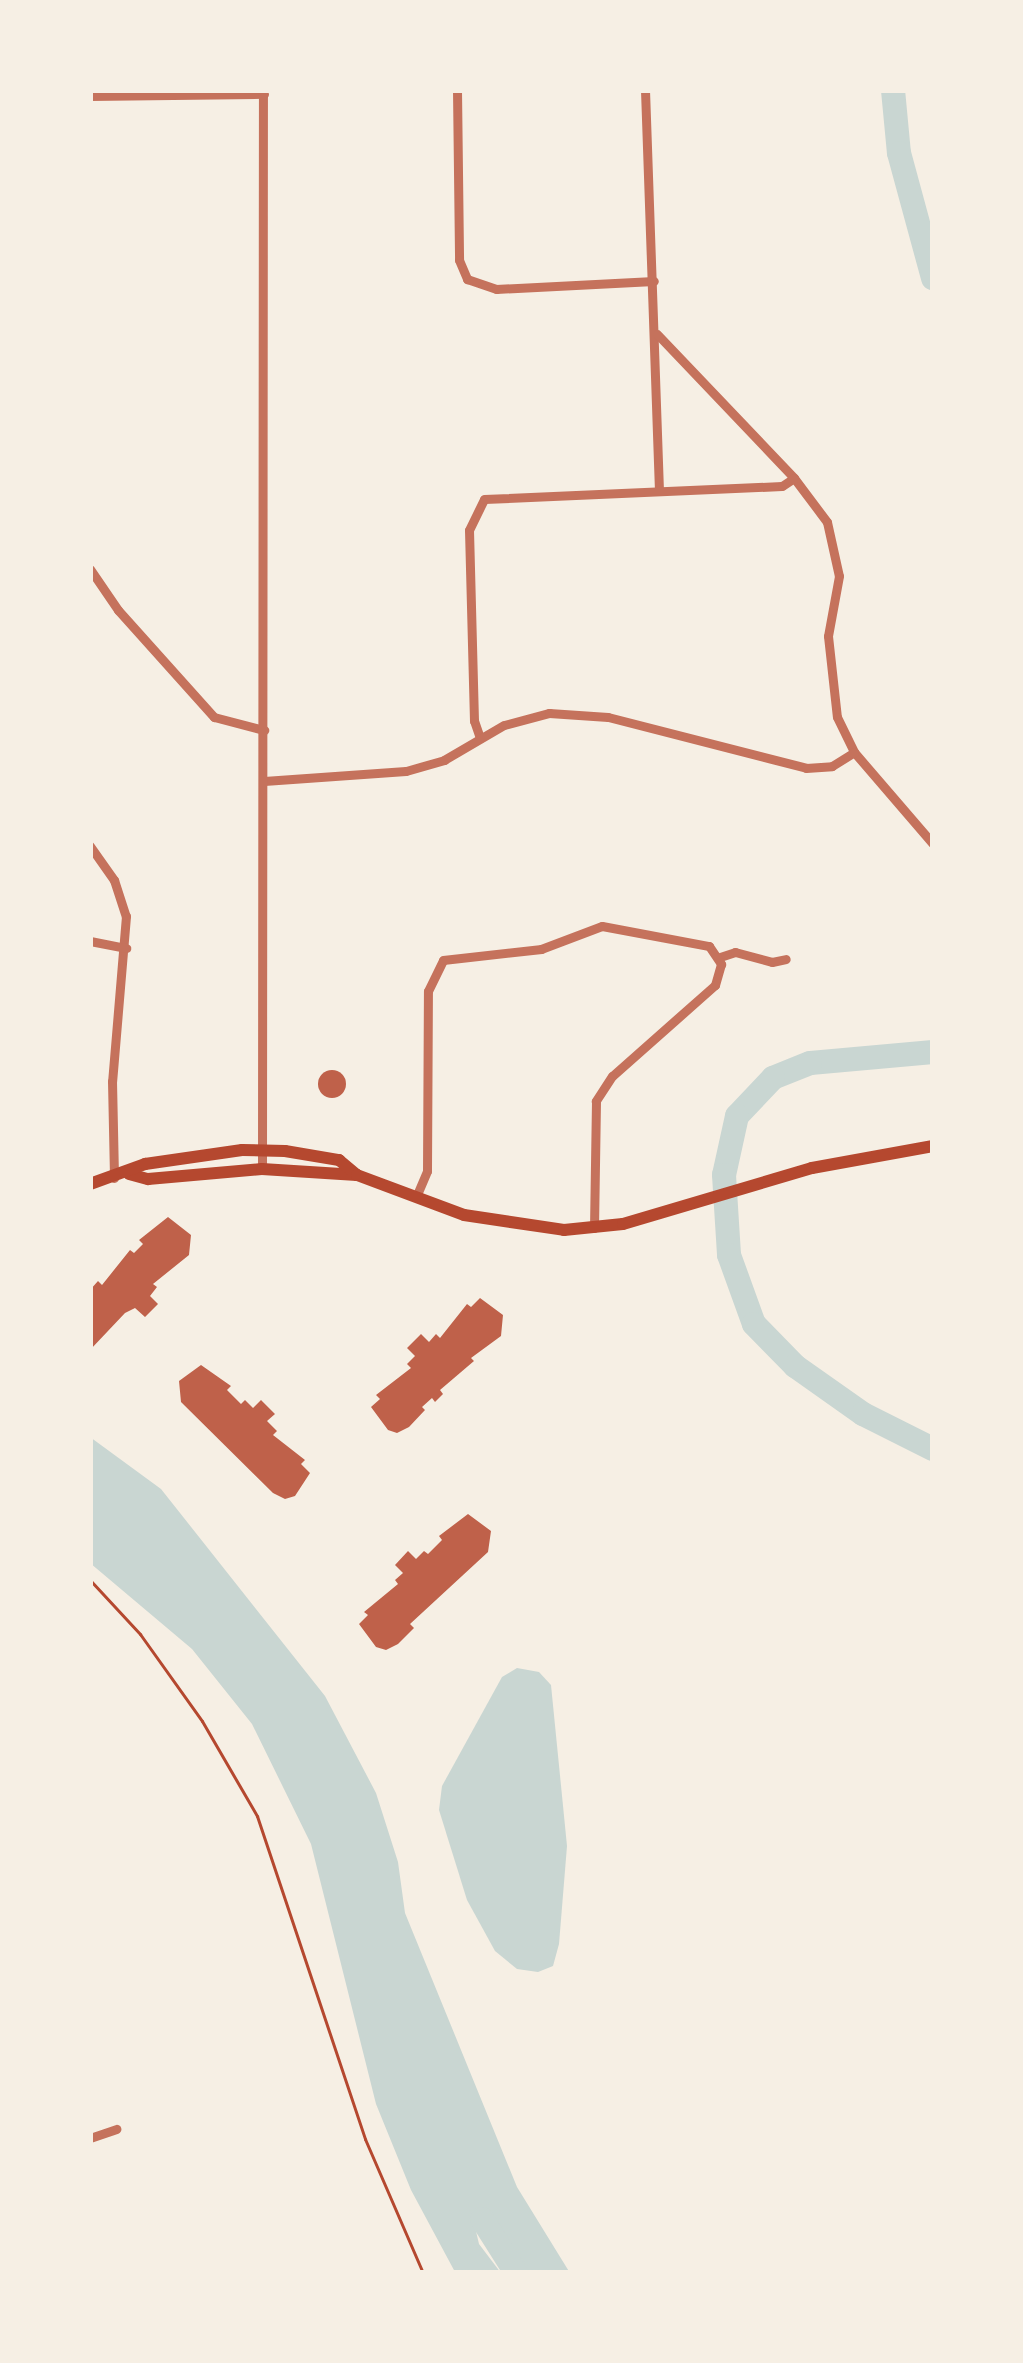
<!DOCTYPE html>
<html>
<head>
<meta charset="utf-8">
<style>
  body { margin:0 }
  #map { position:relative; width:1023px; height:2363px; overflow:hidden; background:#f6efe4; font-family:"Exo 2",sans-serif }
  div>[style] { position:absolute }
  .water>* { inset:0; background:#c9d6d2 }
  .river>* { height:24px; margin:-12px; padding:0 12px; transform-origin:12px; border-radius:12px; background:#c9d6d2 }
  .building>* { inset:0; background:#bf614a }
  .round { border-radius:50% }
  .path>* { height:3px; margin:-1.5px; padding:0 1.5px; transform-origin:1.5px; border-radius:1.5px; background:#b5482f }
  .minor>* { height:9px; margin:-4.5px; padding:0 4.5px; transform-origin:4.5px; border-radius:4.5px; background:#c5725c }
  .secondary>* { height:12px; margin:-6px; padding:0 6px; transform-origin:6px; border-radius:6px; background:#b5482f }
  span { translate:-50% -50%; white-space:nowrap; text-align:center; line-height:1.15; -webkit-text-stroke:12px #f6efe4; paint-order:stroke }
  .frame { position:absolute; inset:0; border:93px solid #f6efe4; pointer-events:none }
</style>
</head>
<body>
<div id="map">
  <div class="water">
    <div style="clip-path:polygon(90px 1437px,161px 1489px,325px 1696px,376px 1793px,398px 1862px,405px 1913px,517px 2187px,570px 2273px,522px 2273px,475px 2227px,479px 2244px,501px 2273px,455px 2272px,411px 2190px,376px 2104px,311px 1844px,252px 1724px,192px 1649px,90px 1563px)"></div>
    <div style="clip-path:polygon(517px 1668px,539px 1672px,551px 1685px,567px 1846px,559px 1944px,553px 1966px,538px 1972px,517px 1969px,495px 1951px,467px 1900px,439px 1810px,442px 1786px,502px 1677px)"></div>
  </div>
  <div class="river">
    <div style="left:893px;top:90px;width:63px;rotate:84.6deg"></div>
    <div style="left:899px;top:153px;width:130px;rotate:74.8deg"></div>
    <div style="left:933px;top:1052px;width:123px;rotate:174.9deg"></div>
    <div style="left:810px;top:1063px;width:40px;rotate:158deg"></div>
    <div style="left:773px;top:1078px;width:52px;rotate:133.5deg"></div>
    <div style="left:737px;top:1116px;width:60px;rotate:102.4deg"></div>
    <div style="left:724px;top:1175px;width:80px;rotate:86.4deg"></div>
    <div style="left:729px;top:1255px;width:73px;rotate:70.1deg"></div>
    <div style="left:754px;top:1324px;width:59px;rotate:45.7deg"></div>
    <div style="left:795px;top:1366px;width:83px;rotate:35.2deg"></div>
    <div style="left:863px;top:1414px;width:78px;rotate:26.6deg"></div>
    <div style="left:482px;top:2219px;width:64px;rotate:57.8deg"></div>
  </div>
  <div class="building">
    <div class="round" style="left:318px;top:1070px;width:28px;height:28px"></div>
    <div style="clip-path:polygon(168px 1217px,191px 1235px,189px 1255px,153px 1284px,157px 1287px,150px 1296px,158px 1304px,145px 1317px,135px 1308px,125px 1313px,90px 1350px,90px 1290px,98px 1281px,102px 1285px,130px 1250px,134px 1253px,143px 1244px,139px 1240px)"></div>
    <div style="clip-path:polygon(480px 1298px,503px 1315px,501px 1336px,471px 1358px,474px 1361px,440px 1390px,443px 1394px,435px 1402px,432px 1398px,422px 1407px,425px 1410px,409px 1427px,397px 1433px,388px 1430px,371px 1407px,380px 1399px,376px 1395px,411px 1368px,407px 1364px,415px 1356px,407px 1348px,421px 1334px,429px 1342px,436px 1334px,440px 1338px,467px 1304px,471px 1307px)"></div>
    <div style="clip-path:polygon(201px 1365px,231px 1386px,227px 1390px,241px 1404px,245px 1400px,253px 1408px,261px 1400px,275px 1414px,267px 1421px,277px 1431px,273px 1435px,305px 1460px,301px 1464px,310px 1473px,295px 1496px,285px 1499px,273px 1493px,181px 1402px,179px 1381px)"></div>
    <div style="clip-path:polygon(468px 1514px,491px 1531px,488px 1552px,410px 1624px,414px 1628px,398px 1644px,386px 1650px,376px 1647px,359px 1624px,368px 1615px,364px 1612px,398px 1584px,395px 1580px,403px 1573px,395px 1565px,408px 1551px,416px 1559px,424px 1551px,428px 1554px,442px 1540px,439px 1536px)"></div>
  </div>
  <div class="path">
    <div style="left:90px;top:1580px;width:74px;rotate:47.2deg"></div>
    <div style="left:140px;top:1634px;width:107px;rotate:54.5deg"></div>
    <div style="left:202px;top:1721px;width:110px;rotate:59.9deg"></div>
    <div style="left:257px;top:1816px;width:341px;rotate:71.5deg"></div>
    <div style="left:365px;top:2139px;width:146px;rotate:66.6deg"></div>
  </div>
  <div class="minor">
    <div style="left:457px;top:90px;width:170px;rotate:89.3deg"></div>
    <div style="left:459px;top:260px;width:21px;rotate:67deg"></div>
    <div style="left:467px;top:279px;width:31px;rotate:19deg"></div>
    <div style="left:496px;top:289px;width:158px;rotate:-2.9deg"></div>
    <div style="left:645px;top:90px;width:399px;rotate:88deg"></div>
    <div style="left:90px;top:96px;width:174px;rotate:-0.7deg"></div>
    <div style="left:657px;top:334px;width:199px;rotate:46.4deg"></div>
    <div style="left:794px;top:478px;width:55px;rotate:53.1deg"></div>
    <div style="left:827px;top:522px;width:55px;rotate:77.5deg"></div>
    <div style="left:839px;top:576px;width:61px;rotate:100.4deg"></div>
    <div style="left:828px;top:636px;width:81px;rotate:83.7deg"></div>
    <div style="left:837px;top:717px;width:39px;rotate:64deg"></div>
    <div style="left:854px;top:752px;width:121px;rotate:49.3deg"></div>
    <div style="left:90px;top:569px;width:50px;rotate:55.7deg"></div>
    <div style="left:118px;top:610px;width:144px;rotate:48.1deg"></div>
    <div style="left:214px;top:717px;width:52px;rotate:14.6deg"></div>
    <div style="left:480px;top:738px;width:18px;rotate:-109deg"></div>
    <div style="left:474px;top:721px;width:191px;rotate:-91.5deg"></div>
    <div style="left:469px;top:530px;width:34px;rotate:-64deg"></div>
    <div style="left:484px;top:499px;width:298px;rotate:-2.5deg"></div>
    <div style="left:782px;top:486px;width:14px;rotate:-34deg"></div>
    <div style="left:264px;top:781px;width:142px;rotate:-4deg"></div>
    <div style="left:406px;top:771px;width:40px;rotate:-16deg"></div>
    <div style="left:444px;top:760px;width:69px;rotate:-30.3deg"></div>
    <div style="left:504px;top:725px;width:47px;rotate:-14.9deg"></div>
    <div style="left:549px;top:713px;width:59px;rotate:3.9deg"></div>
    <div style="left:608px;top:717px;width:204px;rotate:14.4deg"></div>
    <div style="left:806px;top:768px;width:26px;rotate:-4deg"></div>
    <div style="left:832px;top:766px;width:26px;rotate:-32deg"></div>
    <div style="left:90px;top:846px;width:42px;rotate:54.8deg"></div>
    <div style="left:114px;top:880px;width:38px;rotate:72deg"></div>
    <div style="left:126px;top:916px;width:166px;rotate:94.8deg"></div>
    <div style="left:112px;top:1081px;width:97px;rotate:88.8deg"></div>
    <div style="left:90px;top:941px;width:37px;rotate:11deg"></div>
    <div style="left:720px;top:957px;width:16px;rotate:-18deg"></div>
    <div style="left:735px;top:952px;width:38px;rotate:15deg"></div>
    <div style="left:772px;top:962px;width:14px;rotate:-12deg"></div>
    <div style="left:262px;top:1169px;width:1079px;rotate:-89.95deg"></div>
    <div style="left:416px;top:1197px;width:28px;rotate:-67deg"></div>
    <div style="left:427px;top:1171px;width:180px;rotate:-89.7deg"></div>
    <div style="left:428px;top:991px;width:34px;rotate:-64deg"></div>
    <div style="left:443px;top:960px;width:99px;rotate:-6.4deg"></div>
    <div style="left:541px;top:949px;width:65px;rotate:-20.7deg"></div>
    <div style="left:602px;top:926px;width:109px;rotate:10.6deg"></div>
    <div style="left:709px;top:946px;width:22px;rotate:56deg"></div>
    <div style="left:721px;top:964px;width:22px;rotate:106deg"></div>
    <div style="left:715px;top:985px;width:137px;rotate:138.5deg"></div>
    <div style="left:612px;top:1076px;width:30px;rotate:123deg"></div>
    <div style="left:596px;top:1101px;width:127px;rotate:90.9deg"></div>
    <div style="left:90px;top:2138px;width:28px;rotate:-19deg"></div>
  </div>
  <div class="secondary">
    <div style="left:129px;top:1174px;width:20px;rotate:15deg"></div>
    <div style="left:148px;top:1179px;width:114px;rotate:-5deg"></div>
    <div style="left:262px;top:1169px;width:95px;rotate:3.6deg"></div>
    <div style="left:90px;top:1184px;width:59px;rotate:-20deg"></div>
    <div style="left:145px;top:1164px;width:98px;rotate:-8.2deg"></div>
    <div style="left:242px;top:1150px;width:43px;rotate:1.3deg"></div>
    <div style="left:285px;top:1151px;width:55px;rotate:9.5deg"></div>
    <div style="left:339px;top:1160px;width:23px;rotate:40deg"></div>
    <div style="left:357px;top:1175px;width:114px;rotate:20.5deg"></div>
    <div style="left:464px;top:1215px;width:101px;rotate:8.5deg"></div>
    <div style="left:564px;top:1230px;width:59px;rotate:-5.8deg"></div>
    <div style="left:623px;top:1224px;width:197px;rotate:-16.5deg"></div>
    <div style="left:812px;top:1168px;width:123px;rotate:-10.3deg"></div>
  </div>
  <div class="frame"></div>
</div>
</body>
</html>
